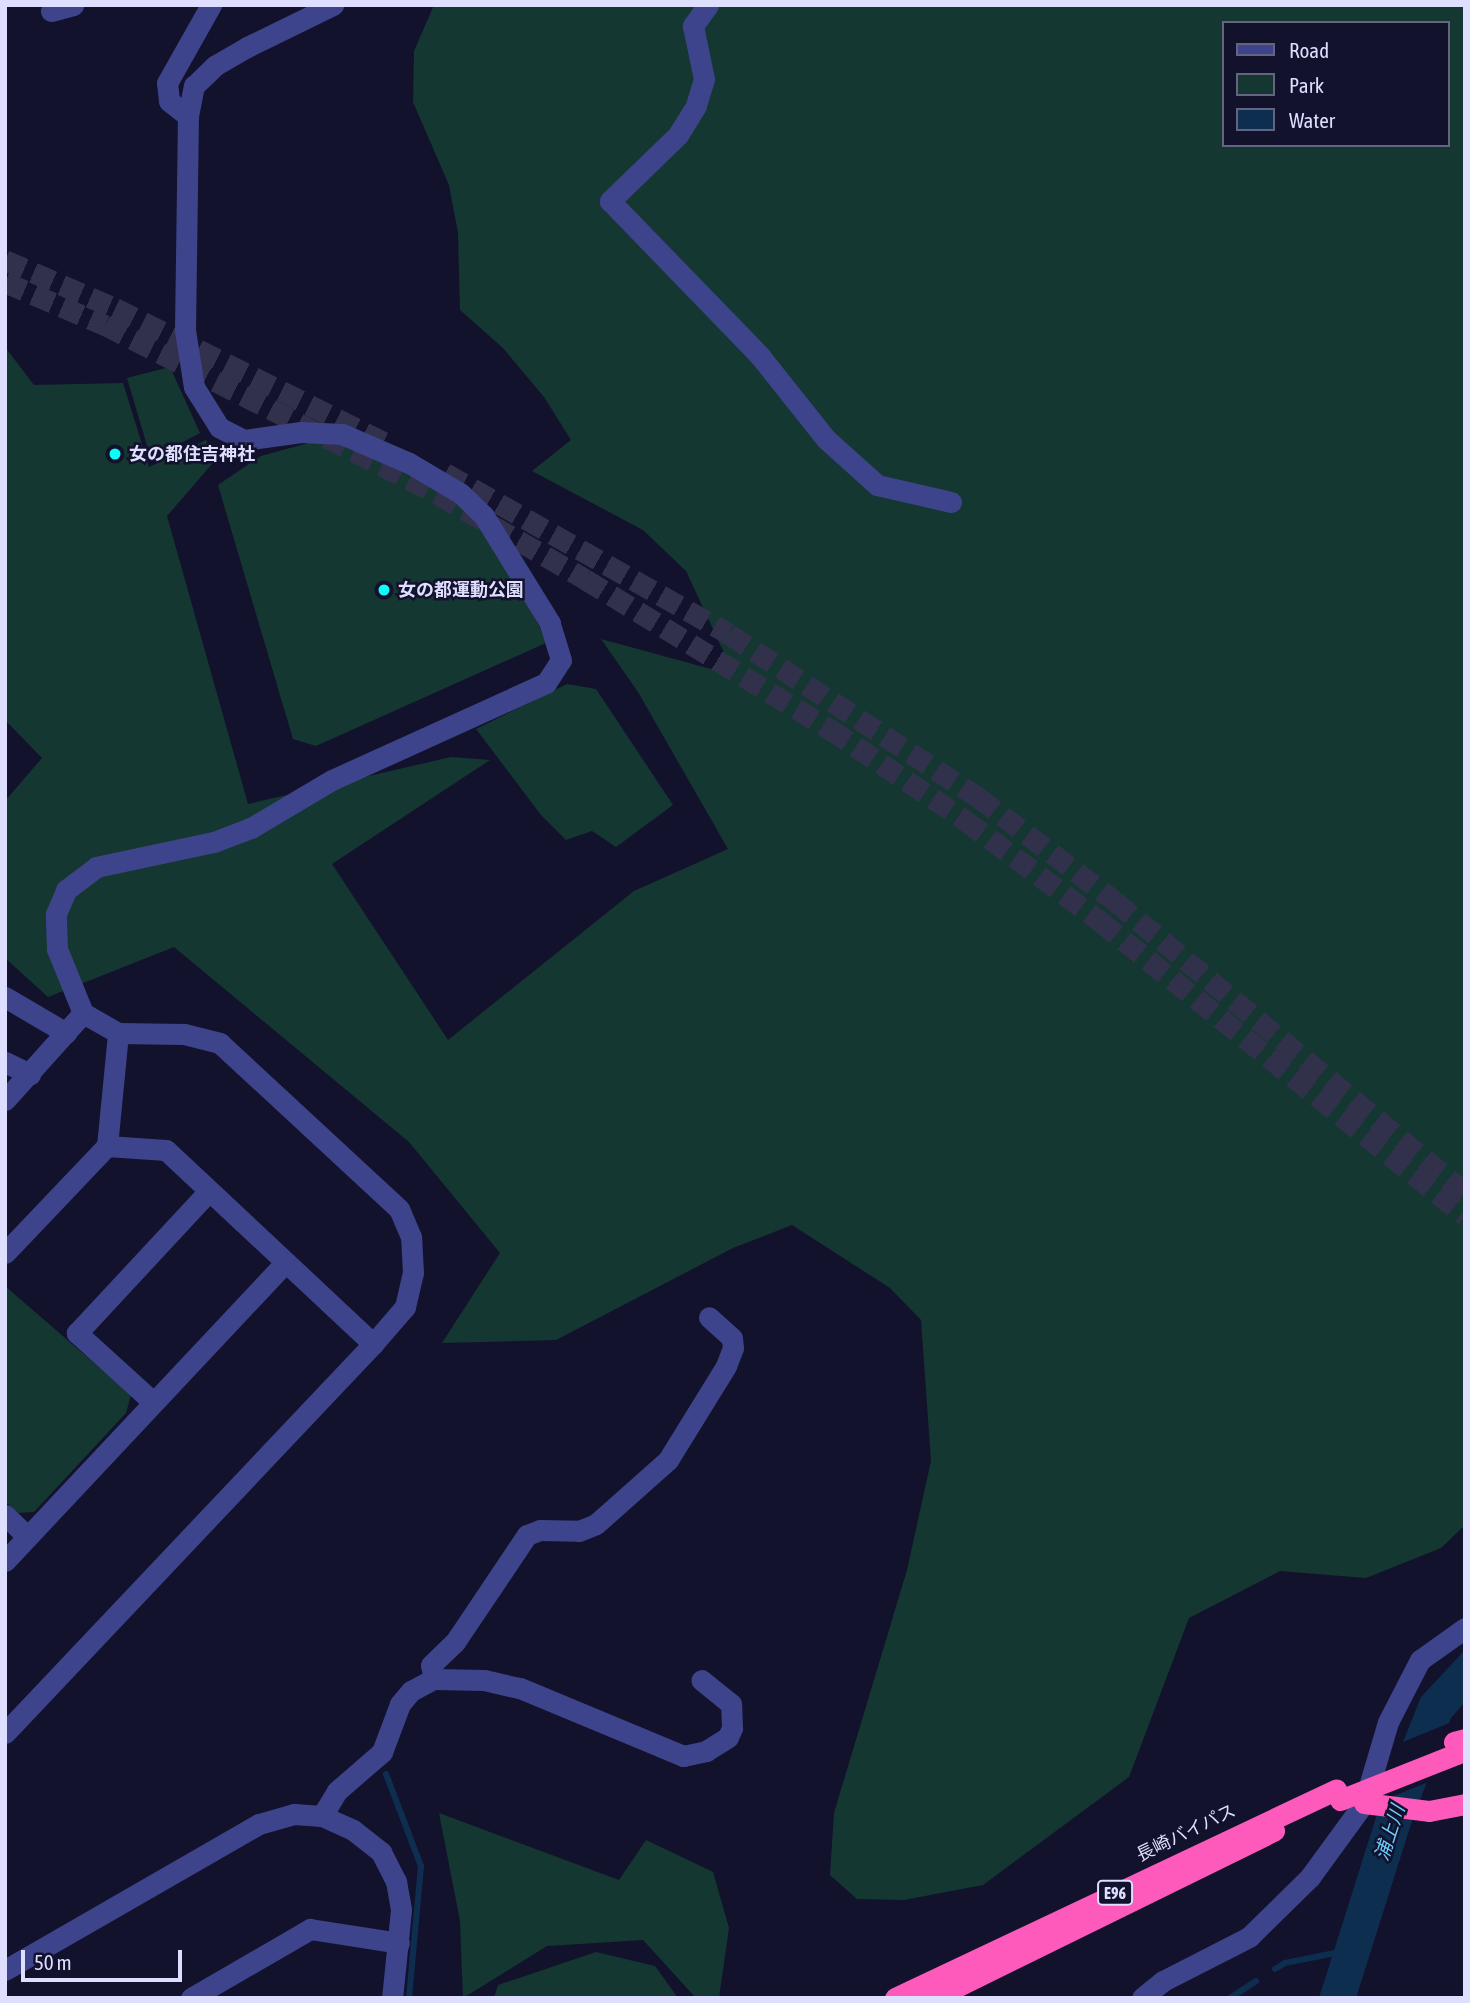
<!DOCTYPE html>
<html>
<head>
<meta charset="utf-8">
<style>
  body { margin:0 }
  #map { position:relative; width:1470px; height:2003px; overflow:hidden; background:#13122d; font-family:"Asap Condensed","Noto Sans JP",sans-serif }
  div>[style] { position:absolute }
  .green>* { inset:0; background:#153731 }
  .water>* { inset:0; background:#0e2e50 }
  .pier>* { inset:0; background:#13122d }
  .stream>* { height:6px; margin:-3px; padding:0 3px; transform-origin:3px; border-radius:3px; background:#0e2e50 }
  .highway-tunnel>* { height:21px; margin-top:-10.5px; transform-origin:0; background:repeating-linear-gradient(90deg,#31314c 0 21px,transparent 0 31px) }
  .minor>* { height:21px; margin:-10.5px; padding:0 10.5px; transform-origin:10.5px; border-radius:10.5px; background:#3e448b }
  .highway>* { height:21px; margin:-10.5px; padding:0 10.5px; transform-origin:10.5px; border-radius:10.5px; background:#fd5abc }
  .highway-bridge>* { height:21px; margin:-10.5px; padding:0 10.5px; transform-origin:10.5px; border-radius:10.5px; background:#fd5abc }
  .dots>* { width:19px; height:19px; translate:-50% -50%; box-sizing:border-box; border:4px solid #13122d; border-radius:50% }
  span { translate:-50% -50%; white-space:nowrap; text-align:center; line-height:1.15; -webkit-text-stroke:5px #13122d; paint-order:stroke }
  .shield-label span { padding:2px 5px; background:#13122d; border:2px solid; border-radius:5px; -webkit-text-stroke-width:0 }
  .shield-label { font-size:16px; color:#dedeff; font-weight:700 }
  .poi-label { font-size:18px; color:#dedeff; font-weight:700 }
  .left { translate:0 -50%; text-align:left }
  .street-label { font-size:18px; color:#dedeff }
  .water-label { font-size:19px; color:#6dccfe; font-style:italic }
  .frame { position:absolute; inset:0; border:7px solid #dedeff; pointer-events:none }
  .legend { position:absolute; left:1222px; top:21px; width:228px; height:126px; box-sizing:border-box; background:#13122d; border:2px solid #646481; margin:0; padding:9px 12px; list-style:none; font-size:21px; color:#dedeff }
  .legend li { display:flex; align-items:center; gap:14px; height:35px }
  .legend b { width:35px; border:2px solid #646481 }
  .scale { position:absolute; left:21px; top:1950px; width:161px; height:32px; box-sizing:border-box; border:4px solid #dedeff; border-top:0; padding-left:9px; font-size:21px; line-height:24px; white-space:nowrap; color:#dedeff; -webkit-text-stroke:5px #13122d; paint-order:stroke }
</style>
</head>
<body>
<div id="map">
  <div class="green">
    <div style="clip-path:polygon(evenodd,434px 5px,1465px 5px,1465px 1525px,1441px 1548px,1366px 1578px,1280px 1571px,1189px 1618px,1129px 1777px,983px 1885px,904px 1900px,857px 1899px,830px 1875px,834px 1813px,907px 1570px,931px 1461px,921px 1320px,890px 1288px,792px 1225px,733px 1248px,556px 1340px,442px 1343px,500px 1253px,409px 1142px,174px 947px,48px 997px,5px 958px,5px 801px,42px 758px,5px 720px,5px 347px,34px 385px,123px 383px,149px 467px,206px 440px,218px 457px,167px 516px,248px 804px,451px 757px,490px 760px,332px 864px,448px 1040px,634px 891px,728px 849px,638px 692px,601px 639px,711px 669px,726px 657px,686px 571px,643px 530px,532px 471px,571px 440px,544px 397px,503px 348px,460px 310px,458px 233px,449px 185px,413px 102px,414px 51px,434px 5px,1223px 23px,1447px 23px,1447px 145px,1223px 145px,1223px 23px)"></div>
    <div style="clip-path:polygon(170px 367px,200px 433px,151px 459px,127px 378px)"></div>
    <div style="clip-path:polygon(312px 442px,359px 446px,442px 489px,491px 538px,548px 642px,316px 746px,293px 739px,218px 485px,261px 456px)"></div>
    <div style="clip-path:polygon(567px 684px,596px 689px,673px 805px,616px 847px,592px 831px,566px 840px,541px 815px,476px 729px)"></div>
    <div style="clip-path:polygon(5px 1286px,131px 1395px,126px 1413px,34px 1512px,17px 1513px,5px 1501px)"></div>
    <div style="clip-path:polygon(439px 1813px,619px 1880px,646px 1840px,713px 1872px,729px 1928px,719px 1998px,696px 1998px,643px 1940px,547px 1946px,463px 1998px,460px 1921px)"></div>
    <div style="clip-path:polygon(596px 1952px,655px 1966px,678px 1998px,494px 1998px,498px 1985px)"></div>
  </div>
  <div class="water">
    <div style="clip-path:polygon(1465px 1650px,1465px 1702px,1451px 1718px,1411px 1824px,1356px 1998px,1319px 1998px,1378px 1811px,1390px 1796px,1399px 1752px,1421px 1697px)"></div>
  </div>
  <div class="pier">
    <div style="clip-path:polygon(1454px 1721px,1431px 1781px,1381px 1801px,1398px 1744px)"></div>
  </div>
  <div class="stream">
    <div style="left:386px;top:1774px;width:98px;rotate:69.2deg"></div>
    <div style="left:421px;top:1866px;width:133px;rotate:95.2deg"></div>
    <div style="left:1275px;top:1969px;width:12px;rotate:-31deg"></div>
    <div style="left:1285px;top:1963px;width:56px;rotate:-11.3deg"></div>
    <div style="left:1230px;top:1998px;width:31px;rotate:-33deg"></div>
  </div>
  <div class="highway-tunnel">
    <div style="left:5px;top:260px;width:120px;rotate:23.6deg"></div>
    <div style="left:115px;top:308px;width:305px;rotate:26.5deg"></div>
    <div style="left:5px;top:282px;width:109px;rotate:23.3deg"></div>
    <div style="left:105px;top:325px;width:373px;rotate:26.9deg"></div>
    <div style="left:438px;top:494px;width:170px;rotate:30deg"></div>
    <div style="left:585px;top:579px;width:287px;rotate:31.5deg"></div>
    <div style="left:830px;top:729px;width:163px;rotate:34deg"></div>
    <div style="left:965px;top:820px;width:169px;rotate:36.8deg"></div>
    <div style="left:1100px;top:921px;width:469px;rotate:38.9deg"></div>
    <div style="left:445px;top:473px;width:326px;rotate:29.5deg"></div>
    <div style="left:729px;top:634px;width:298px;rotate:33.2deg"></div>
    <div style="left:978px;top:797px;width:172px;rotate:37.2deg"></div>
    <div style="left:1115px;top:901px;width:456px;rotate:39.8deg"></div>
  </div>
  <div class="minor">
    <div style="left:708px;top:5px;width:26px;rotate:126deg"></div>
    <div style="left:693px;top:26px;width:54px;rotate:78.3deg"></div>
    <div style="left:704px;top:79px;width:28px;rotate:107deg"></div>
    <div style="left:696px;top:106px;width:34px;rotate:122deg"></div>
    <div style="left:678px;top:135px;width:95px;rotate:135.9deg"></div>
    <div style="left:610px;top:201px;width:216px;rotate:45.9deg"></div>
    <div style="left:760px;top:356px;width:106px;rotate:51.5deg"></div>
    <div style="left:826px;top:439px;width:69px;rotate:42deg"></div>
    <div style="left:877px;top:485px;width:76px;rotate:12.9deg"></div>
    <div style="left:51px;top:11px;width:23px;rotate:-15deg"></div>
    <div style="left:188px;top:116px;width:24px;rotate:-142deg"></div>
    <div style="left:169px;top:101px;width:18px;rotate:-96deg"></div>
    <div style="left:167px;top:83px;width:90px;rotate:-60.6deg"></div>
    <div style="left:5px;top:997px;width:71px;rotate:30.5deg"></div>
    <div style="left:5px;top:1062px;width:28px;rotate:26deg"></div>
    <div style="left:5px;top:1100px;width:117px;rotate:-48.1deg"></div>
    <div style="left:107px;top:1146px;width:114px;rotate:-84.4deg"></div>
    <div style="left:5px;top:1253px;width:148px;rotate:-46.4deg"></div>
    <div style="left:107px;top:1146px;width:59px;rotate:3.9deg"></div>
    <div style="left:166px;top:1150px;width:284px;rotate:43.1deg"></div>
    <div style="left:153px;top:1402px;width:103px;rotate:-137.8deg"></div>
    <div style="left:77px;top:1333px;width:192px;rotate:-47.1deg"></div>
    <div style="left:5px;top:1515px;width:30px;rotate:44deg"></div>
    <div style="left:5px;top:1561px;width:409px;rotate:-46.8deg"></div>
    <div style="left:434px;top:1679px;width:14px;rotate:-102deg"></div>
    <div style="left:431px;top:1665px;width:33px;rotate:-44deg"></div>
    <div style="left:455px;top:1642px;width:129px;rotate:-56.1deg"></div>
    <div style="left:527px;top:1535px;width:14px;rotate:-21deg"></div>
    <div style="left:540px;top:1530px;width:39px;rotate:1deg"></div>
    <div style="left:579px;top:1531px;width:18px;rotate:-22deg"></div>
    <div style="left:596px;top:1524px;width:96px;rotate:-41.6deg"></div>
    <div style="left:668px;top:1460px;width:110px;rotate:-58.3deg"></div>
    <div style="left:726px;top:1366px;width:19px;rotate:-69deg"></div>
    <div style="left:733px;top:1348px;width:10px;rotate:-96deg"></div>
    <div style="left:732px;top:1338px;width:31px;rotate:-138deg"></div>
    <div style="left:5px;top:1733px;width:535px;rotate:-46.59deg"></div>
    <div style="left:373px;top:1344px;width:49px;rotate:-49.1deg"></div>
    <div style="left:405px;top:1307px;width:35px;rotate:-77deg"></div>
    <div style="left:413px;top:1273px;width:36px;rotate:-93deg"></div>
    <div style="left:411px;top:1237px;width:30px;rotate:-113deg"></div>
    <div style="left:399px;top:1209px;width:244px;rotate:-137.2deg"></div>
    <div style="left:220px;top:1043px;width:38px;rotate:-166deg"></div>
    <div style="left:183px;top:1034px;width:65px;rotate:-179.1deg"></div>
    <div style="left:118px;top:1033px;width:40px;rotate:-150.3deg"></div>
    <div style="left:83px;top:1013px;width:69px;rotate:-112.1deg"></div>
    <div style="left:57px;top:949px;width:35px;rotate:-92deg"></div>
    <div style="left:56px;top:914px;width:26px;rotate:-67deg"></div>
    <div style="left:66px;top:890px;width:38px;rotate:-37deg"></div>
    <div style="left:96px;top:867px;width:121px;rotate:-12deg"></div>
    <div style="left:214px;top:842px;width:40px;rotate:-21deg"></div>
    <div style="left:251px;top:828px;width:94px;rotate:-30.7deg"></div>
    <div style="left:332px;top:780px;width:235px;rotate:-24.4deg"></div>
    <div style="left:546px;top:683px;width:27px;rotate:-57deg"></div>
    <div style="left:561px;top:660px;width:39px;rotate:-107deg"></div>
    <div style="left:550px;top:623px;width:126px;rotate:-121.7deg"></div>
    <div style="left:484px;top:516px;width:33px;rotate:-136deg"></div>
    <div style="left:460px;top:493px;width:59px;rotate:-149.5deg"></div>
    <div style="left:409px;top:463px;width:73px;rotate:-156.6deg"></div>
    <div style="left:342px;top:434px;width:41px;rotate:-177.2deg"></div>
    <div style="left:301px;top:432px;width:58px;rotate:172deg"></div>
    <div style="left:244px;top:440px;width:28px;rotate:-153deg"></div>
    <div style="left:219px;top:427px;width:47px;rotate:-122deg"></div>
    <div style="left:194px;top:387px;width:58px;rotate:-99deg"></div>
    <div style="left:185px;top:330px;width:214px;rotate:-89.2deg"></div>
    <div style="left:188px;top:116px;width:31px;rotate:-79deg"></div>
    <div style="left:194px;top:86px;width:30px;rotate:-44deg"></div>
    <div style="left:216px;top:65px;width:36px;rotate:-30deg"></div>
    <div style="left:247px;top:47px;width:96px;rotate:-26deg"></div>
    <div style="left:322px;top:1816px;width:29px;rotate:-59deg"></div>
    <div style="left:337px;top:1791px;width:60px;rotate:-40.9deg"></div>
    <div style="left:382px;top:1752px;width:51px;rotate:-69.4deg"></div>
    <div style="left:400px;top:1704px;width:17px;rotate:-50deg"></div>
    <div style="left:411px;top:1691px;width:26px;rotate:-28deg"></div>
    <div style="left:434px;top:1679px;width:50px;rotate:1.1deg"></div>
    <div style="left:484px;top:1680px;width:37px;rotate:13deg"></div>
    <div style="left:520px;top:1688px;width:177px;rotate:22.6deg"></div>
    <div style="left:683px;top:1756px;width:24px;rotate:-12deg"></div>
    <div style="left:706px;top:1751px;width:26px;rotate:-32deg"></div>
    <div style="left:728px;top:1737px;width:10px;rotate:-66deg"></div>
    <div style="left:732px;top:1728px;width:24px;rotate:-92deg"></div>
    <div style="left:731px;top:1704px;width:38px;rotate:-141deg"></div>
    <div style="left:5px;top:1970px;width:293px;rotate:-29.9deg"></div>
    <div style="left:259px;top:1824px;width:36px;rotate:-16deg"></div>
    <div style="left:294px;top:1814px;width:28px;rotate:4deg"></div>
    <div style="left:322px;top:1816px;width:34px;rotate:24deg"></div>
    <div style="left:353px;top:1830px;width:36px;rotate:38deg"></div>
    <div style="left:381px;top:1852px;width:33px;rotate:63deg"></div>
    <div style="left:396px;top:1881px;width:29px;rotate:80deg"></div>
    <div style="left:401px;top:1910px;width:88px;rotate:95.8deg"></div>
    <div style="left:191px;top:1998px;width:138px;rotate:-30.1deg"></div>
    <div style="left:310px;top:1929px;width:90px;rotate:8.9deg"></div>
    <div style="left:1142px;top:1998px;width:27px;rotate:-39deg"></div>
    <div style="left:1163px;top:1981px;width:97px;rotate:-27.1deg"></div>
    <div style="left:1249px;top:1937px;width:86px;rotate:-44.5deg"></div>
    <div style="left:1310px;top:1877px;width:92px;rotate:-53.9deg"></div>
    <div style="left:1364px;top:1803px;width:84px;rotate:-73.5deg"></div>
    <div style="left:1388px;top:1722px;width:70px;rotate:-62.7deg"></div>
    <div style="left:1420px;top:1660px;width:55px;rotate:-35.4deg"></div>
  </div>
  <div class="highway">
    <div style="left:1454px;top:1742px;width:11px;rotate:-15deg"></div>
    <div style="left:1364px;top:1803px;width:65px;rotate:7deg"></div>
    <div style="left:1429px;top:1811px;width:37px;rotate:-11deg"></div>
    <div style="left:895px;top:1998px;width:488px;rotate:-25.3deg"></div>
    <div style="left:934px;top:1998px;width:379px;rotate:-26.2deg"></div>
  </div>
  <div class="highway-bridge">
    <div style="left:1340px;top:1800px;width:128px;rotate:-21.6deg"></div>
  </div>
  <div class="dots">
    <div style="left:115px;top:454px;background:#0cfdf8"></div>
    <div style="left:384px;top:590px;background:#0cfdf8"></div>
  </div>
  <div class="shield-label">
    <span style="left:1115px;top:1893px">E96</span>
  </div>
  <div class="poi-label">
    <span class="left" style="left:129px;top:454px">女の都住吉神社</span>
    <span class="left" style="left:398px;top:590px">女の都運動公園</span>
  </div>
  <div class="street-label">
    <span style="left:1186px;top:1833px;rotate:-26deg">長崎バイパス</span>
  </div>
  <div class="water-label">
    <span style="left:1390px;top:1833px;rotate:-72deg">浦上川</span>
  </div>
  <div class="frame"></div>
  <ul class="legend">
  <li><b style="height:9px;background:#3e448b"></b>Road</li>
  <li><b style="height:19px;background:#153731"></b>Park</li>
  <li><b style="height:19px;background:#0e2e50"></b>Water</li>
  </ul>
  <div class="scale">50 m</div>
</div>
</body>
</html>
